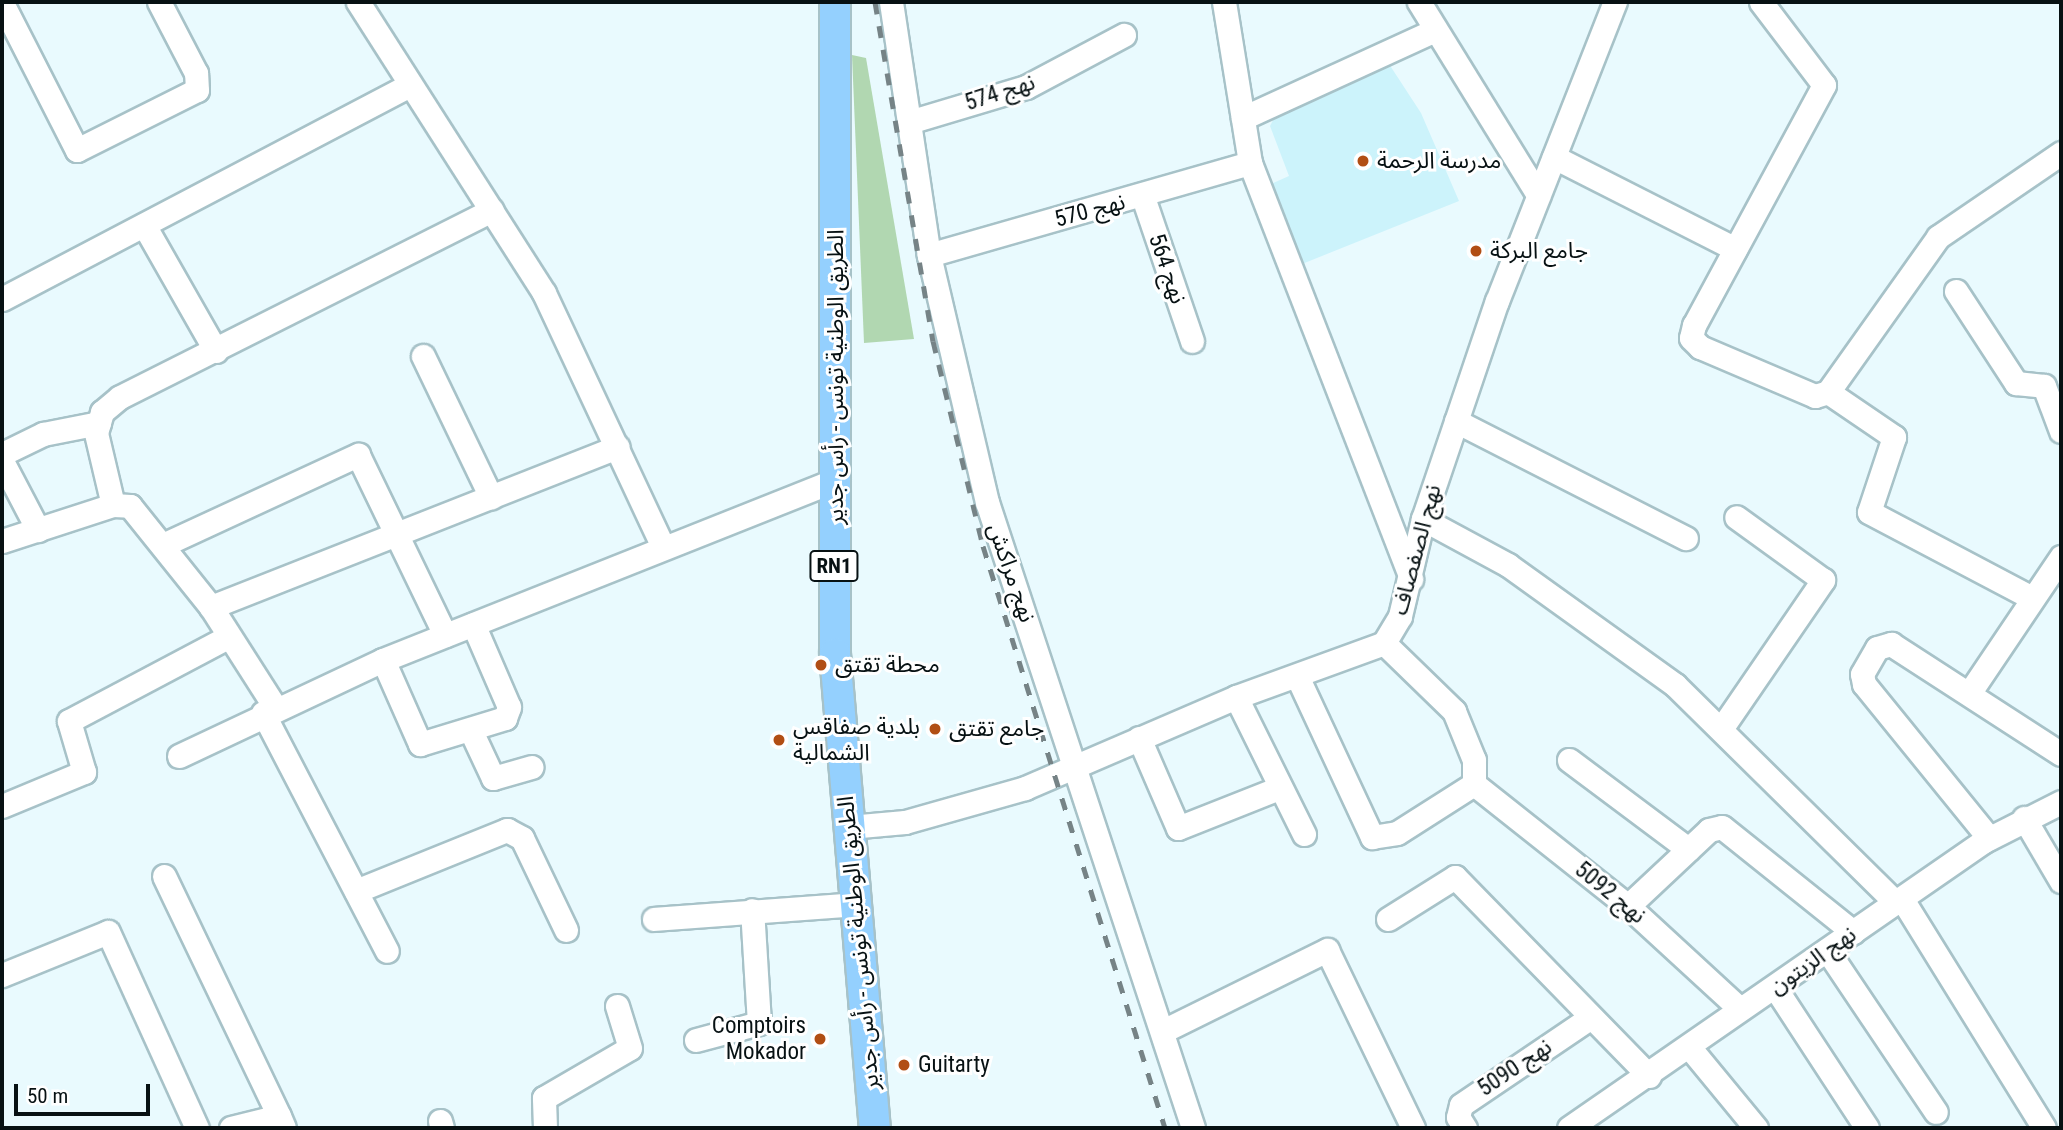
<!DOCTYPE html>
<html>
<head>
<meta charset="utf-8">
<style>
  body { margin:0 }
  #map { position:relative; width:2063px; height:1130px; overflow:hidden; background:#e9fafe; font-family:"Roboto Condensed","Noto Sans Arabic",sans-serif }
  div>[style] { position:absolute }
  .built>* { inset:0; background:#ccf3fb }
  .green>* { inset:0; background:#b1d7b1 }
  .roads { filter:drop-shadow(2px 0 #a7c2c8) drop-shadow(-2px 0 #a7c2c8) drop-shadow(0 2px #a7c2c8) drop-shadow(0 -2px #a7c2c8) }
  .minor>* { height:23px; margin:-11.5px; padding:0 11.5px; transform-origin:11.5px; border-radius:11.5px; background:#fff }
  .major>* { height:30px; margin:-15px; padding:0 15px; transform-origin:15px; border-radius:15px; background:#94d0fe }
  .rail>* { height:5px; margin-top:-2.5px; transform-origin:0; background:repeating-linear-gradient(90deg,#768386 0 12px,transparent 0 24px) }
  .dots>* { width:19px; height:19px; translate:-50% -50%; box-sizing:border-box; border:4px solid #fff; border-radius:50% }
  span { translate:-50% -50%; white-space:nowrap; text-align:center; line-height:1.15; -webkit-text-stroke:6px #fff; paint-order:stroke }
  .shield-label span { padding:2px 5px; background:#fff; border:2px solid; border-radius:5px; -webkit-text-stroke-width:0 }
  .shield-label { font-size:21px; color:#071113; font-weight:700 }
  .street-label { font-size:23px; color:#071113 }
  .poi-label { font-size:23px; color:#071113 }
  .left { translate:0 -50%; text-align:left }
  .right { translate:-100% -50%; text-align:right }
  .frame { position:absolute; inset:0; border:4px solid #071113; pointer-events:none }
  .scale { position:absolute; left:14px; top:1084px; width:136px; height:32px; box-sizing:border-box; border:4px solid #071113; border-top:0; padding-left:9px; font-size:21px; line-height:24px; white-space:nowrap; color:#071113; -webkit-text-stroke:5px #fff; paint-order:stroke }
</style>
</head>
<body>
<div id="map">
  <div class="built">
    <div style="clip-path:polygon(1389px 64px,1421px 113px,1459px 201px,1302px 264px,1271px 184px,1289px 176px,1270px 126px,1275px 116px)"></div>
  </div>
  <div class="green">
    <div style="clip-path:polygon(852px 55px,866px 58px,914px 339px,864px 343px)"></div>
  </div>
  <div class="roads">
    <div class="minor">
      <div style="left:358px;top:2px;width:345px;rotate:57.4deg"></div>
      <div style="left:544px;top:293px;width:280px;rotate:64.9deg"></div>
      <div style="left:891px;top:2px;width:256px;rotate:81.5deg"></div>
      <div style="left:929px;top:255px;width:254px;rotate:76.8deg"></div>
      <div style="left:987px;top:502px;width:659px;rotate:71.78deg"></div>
      <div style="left:1224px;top:2px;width:163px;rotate:80.8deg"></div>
      <div style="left:1250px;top:163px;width:446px;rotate:68.8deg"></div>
      <div style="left:1419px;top:2px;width:227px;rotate:58.3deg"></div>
      <div style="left:1761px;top:2px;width:104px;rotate:52.8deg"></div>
      <div style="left:1824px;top:85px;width:273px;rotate:118.4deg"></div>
      <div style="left:1694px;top:325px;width:13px;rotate:103deg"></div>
      <div style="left:1691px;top:338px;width:13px;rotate:45deg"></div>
      <div style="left:1700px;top:347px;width:125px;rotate:23.1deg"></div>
      <div style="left:1815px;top:396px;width:14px;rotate:-17deg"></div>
      <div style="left:1828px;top:392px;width:190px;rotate:-54.6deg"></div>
      <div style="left:1938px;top:237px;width:149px;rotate:-34.3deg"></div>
      <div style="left:2px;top:3px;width:165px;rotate:63deg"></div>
      <div style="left:77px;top:150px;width:134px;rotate:-26.6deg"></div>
      <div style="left:197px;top:90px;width:17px;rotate:-93deg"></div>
      <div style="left:196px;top:73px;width:80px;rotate:-117.5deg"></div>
      <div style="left:1243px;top:118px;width:211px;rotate:-24.6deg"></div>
      <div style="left:909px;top:122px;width:122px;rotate:-16.7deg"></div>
      <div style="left:1026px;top:87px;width:111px;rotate:-28deg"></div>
      <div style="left:1554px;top:157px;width:203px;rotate:26.9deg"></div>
      <div style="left:1143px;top:197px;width:152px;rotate:71.2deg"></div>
      <div style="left:144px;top:225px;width:145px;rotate:60.3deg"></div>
      <div style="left:929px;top:255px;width:334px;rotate:-16deg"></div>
      <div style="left:1956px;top:291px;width:110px;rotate:56.9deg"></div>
      <div style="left:2016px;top:383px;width:28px;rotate:6deg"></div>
      <div style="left:2044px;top:386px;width:48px;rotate:69.3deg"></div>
      <div style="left:2px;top:299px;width:461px;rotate:-27.7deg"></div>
      <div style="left:423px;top:356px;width:157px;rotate:64.3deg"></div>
      <div style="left:1828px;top:392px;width:80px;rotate:34.3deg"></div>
      <div style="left:1894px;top:437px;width:79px;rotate:108.4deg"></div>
      <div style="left:1869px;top:512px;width:182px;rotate:27.8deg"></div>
      <div style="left:1456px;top:421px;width:258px;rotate:27deg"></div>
      <div style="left:2px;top:454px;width:46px;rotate:-26deg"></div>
      <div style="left:43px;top:434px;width:57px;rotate:-11.1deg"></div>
      <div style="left:2px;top:461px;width:78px;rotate:62.4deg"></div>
      <div style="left:113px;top:505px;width:74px;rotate:-103.3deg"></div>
      <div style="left:96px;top:433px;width:22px;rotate:-74deg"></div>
      <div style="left:102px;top:412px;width:23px;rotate:-40deg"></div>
      <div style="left:120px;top:397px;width:416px;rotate:-26.7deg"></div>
      <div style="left:1423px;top:519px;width:97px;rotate:28.4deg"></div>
      <div style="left:1508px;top:565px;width:206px;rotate:35.7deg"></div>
      <div style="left:1675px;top:685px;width:310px;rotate:44.6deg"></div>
      <div style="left:2px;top:541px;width:117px;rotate:-18deg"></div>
      <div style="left:113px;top:505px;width:17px;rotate:3deg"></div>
      <div style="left:130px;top:506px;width:129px;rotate:51.3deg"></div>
      <div style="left:211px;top:607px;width:119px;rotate:57.4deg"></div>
      <div style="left:165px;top:544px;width:213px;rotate:-24.8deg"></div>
      <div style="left:358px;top:455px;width:200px;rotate:64.2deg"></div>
      <div style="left:211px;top:607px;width:437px;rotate:-21.5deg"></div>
      <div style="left:1384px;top:643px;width:98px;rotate:44.2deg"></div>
      <div style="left:1454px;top:711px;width:53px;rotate:67.8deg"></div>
      <div style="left:1474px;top:760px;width:24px;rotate:90deg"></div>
      <div style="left:383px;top:660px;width:92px;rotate:66.2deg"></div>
      <div style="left:420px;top:744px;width:89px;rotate:-17deg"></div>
      <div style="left:505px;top:718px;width:12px;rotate:-70deg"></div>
      <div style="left:509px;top:707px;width:90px;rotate:-113.4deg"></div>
      <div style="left:1297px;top:676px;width:178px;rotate:65deg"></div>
      <div style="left:1372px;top:837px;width:25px;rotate:-9deg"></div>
      <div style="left:1397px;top:833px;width:91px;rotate:-32.5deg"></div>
      <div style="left:1970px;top:692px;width:163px;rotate:-56deg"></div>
      <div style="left:1236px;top:697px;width:153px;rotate:63.6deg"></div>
      <div style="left:263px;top:713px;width:268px;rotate:62.5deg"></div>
      <div style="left:1721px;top:729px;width:181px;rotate:-55.6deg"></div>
      <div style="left:1823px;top:580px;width:107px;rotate:-144.1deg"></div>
      <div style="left:471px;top:731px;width:52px;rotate:64.9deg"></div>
      <div style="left:493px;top:778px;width:40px;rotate:-16deg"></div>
      <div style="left:1139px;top:738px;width:98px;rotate:66.6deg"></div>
      <div style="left:1178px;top:828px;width:109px;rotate:-21.6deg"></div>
      <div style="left:179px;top:756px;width:225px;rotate:-25.2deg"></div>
      <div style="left:383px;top:660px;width:489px;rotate:-21.7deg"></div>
      <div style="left:1569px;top:760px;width:149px;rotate:36.8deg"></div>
      <div style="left:1474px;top:784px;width:196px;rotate:38.4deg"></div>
      <div style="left:1628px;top:906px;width:152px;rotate:42.6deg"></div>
      <div style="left:2px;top:806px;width:89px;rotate:-22.5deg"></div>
      <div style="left:84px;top:772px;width:53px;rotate:-106.4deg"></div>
      <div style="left:69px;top:721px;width:178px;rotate:-27.9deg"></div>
      <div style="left:2024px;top:818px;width:73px;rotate:59.6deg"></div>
      <div style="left:849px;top:827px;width:56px;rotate:-5.1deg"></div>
      <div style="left:905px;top:822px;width:125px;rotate:-15.8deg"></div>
      <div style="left:1025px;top:788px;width:230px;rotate:-23.3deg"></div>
      <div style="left:1236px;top:697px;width:158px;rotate:-20deg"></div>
      <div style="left:1384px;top:643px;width:31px;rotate:-59deg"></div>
      <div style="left:1400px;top:616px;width:100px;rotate:-76.7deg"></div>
      <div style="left:1423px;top:519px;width:230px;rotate:-71.3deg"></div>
      <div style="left:1497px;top:301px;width:321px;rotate:-68.5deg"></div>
      <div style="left:1989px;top:838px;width:198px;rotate:-129.1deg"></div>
      <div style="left:1864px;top:684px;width:10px;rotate:-101deg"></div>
      <div style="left:1862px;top:674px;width:30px;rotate:-60deg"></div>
      <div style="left:1877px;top:648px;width:15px;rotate:-16deg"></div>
      <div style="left:1891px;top:644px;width:202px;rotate:32.9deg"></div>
      <div style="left:164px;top:876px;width:266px;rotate:64.4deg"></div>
      <div style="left:356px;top:891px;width:163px;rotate:-22deg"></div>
      <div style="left:507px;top:830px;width:17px;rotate:28deg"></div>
      <div style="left:522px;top:838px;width:102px;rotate:64.4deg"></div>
      <div style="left:1902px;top:899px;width:269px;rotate:58.2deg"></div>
      <div style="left:1628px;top:906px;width:111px;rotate:-43.2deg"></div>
      <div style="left:1709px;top:830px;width:13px;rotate:-13deg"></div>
      <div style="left:1722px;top:827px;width:168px;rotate:38.7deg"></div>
      <div style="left:654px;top:919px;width:203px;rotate:-4.2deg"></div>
      <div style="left:1388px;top:919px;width:79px;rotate:-32.1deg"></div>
      <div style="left:1455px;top:877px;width:278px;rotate:45.7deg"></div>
      <div style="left:1827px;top:950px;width:195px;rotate:56.1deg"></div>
      <div style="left:2px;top:975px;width:114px;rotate:-22.1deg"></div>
      <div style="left:108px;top:932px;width:215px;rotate:65.6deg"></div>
      <div style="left:1776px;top:989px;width:166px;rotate:56.8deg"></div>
      <div style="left:1165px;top:1030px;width:181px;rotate:-26.3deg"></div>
      <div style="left:1327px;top:950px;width:198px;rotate:64.2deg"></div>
      <div style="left:696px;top:1040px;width:65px;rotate:-15.1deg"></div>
      <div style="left:759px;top:1023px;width:113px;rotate:-93.5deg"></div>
      <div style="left:1690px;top:1048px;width:104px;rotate:50.5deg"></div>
      <div style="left:440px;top:1121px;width:7px;rotate:74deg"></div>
      <div style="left:231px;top:1128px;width:49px;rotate:-14deg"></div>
      <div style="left:279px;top:1116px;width:13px;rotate:67deg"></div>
      <div style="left:545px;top:1128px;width:30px;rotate:-92deg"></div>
      <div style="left:544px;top:1098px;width:99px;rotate:-30.2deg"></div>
      <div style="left:630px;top:1048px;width:44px;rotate:-107.2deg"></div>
      <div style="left:1465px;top:1128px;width:13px;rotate:-122deg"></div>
      <div style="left:1458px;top:1117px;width:12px;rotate:-76deg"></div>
      <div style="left:1461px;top:1105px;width:157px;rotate:-34.1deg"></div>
      <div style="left:1569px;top:1128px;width:505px;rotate:-34.67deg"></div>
      <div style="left:1984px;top:841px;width:86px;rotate:-26.9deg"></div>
    </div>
    <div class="major">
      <div style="left:835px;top:2px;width:652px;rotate:90deg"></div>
      <div style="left:835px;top:654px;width:476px;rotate:85.2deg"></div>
    </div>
  </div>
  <div class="rail">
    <div style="left:875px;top:2px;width:344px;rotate:80.3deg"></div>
    <div style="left:933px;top:341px;width:211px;rotate:76.3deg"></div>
    <div style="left:983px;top:546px;width:610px;rotate:72.63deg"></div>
  </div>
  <div class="dots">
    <div style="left:1363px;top:161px;background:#b14e14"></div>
    <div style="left:1476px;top:251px;background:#b14e14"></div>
    <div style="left:821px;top:665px;background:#b14e14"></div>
    <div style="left:935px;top:729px;background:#b14e14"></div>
    <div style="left:779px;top:740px;background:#b14e14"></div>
    <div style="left:820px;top:1039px;background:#b14e14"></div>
    <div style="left:904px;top:1065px;background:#b14e14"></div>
  </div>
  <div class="shield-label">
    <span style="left:834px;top:566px">RN1</span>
  </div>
  <div class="street-label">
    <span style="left:1000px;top:93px;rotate:-18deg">نهج 574</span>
    <span style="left:1090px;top:211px;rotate:-15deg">نهج 570</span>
    <span style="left:1167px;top:269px;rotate:71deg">نهج 564</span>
    <span style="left:836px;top:377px;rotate:-90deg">الطريق الوطنية تونس - رأس جدير</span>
    <span style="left:1417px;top:550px;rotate:-75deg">نهج الصفصاف</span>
    <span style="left:1011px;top:573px;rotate:71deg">نهج مراكش</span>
    <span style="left:1610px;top:893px;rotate:39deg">نهج 5092</span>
    <span style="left:859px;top:943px;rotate:-95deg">الطريق الوطنية تونس - رأس جدير</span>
    <span style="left:1813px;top:961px;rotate:-35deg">نهج الزيتون</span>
    <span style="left:1515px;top:1068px;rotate:-34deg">نهج 5090</span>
  </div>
  <div class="poi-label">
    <span class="left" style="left:1377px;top:161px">مدرسة الرحمة</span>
    <span class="left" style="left:1490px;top:251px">جامع البركة</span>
    <span class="left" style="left:835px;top:665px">محطة تقتق</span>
    <span class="left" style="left:793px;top:740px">بلدية صفاقس<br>الشمالية</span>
    <span class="left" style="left:949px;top:729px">جامع تقتق</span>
    <span class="right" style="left:806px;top:1039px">Comptoirs<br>Mokador</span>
    <span class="left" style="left:918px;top:1065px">Guitarty</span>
  </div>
  <div class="frame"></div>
  <div class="scale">50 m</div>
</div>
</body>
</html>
